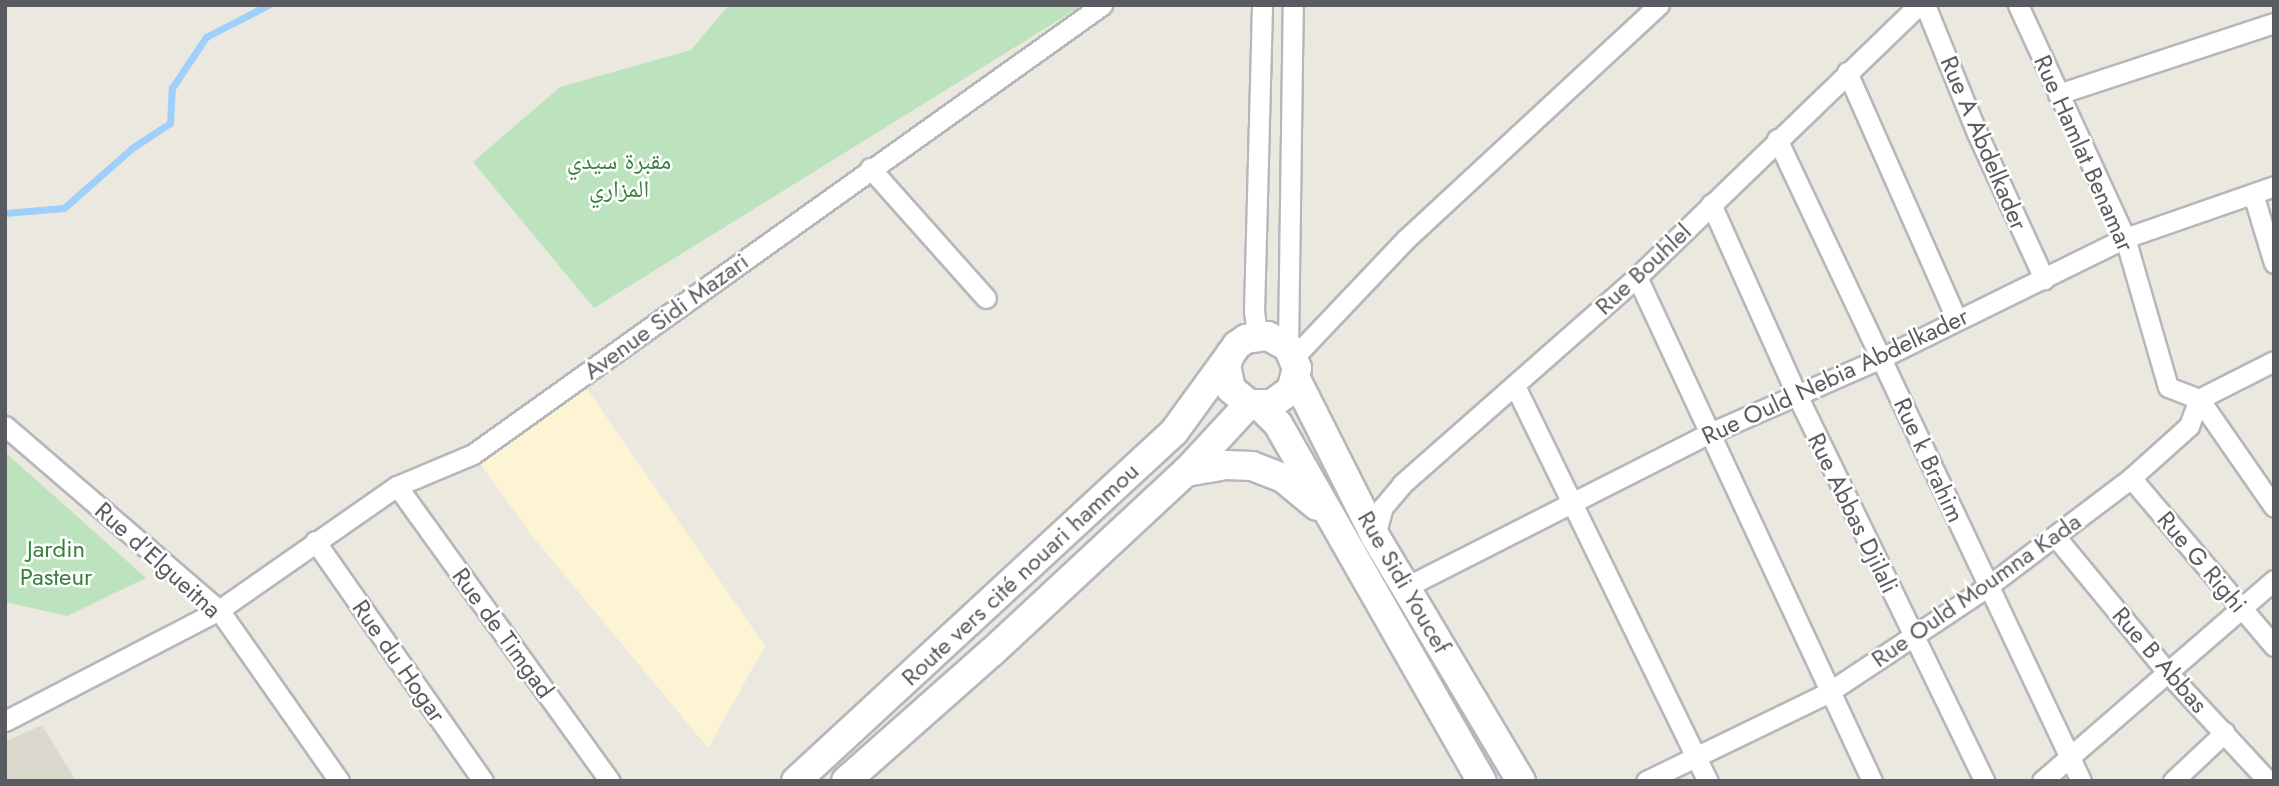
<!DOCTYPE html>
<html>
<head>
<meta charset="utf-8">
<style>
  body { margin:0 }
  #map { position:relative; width:2279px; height:786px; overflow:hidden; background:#ebe9df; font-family:Jost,"Noto Naskh Arabic",sans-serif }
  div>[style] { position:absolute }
  .commercial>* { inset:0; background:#fcf4d3 }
  .education>* { inset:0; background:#dbd8cd }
  .green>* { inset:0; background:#bce3bd }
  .stream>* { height:7px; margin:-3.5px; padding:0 3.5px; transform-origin:3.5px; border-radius:3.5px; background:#9fd0fc }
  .roads { filter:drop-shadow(2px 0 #b5b7bc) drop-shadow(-2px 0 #b5b7bc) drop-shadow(0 2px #b5b7bc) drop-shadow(0 -2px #b5b7bc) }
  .street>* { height:19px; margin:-9.5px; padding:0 9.5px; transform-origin:9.5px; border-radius:9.5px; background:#fff }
  .secondary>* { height:28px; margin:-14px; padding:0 14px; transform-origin:14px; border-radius:14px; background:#fff }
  span { translate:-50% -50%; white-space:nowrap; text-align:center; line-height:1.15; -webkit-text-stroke:5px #fff; paint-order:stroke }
  .street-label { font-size:24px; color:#585b60 }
  .park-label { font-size:24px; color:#36813c }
  .frame { position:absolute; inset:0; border:7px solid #585b60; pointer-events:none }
</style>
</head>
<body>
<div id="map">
  <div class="commercial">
    <div style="clip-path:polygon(580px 379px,765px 646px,708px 748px,533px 537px,473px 454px)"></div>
  </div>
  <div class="education">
    <div style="clip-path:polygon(42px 725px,76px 781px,5px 781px,5px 742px)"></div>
  </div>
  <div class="green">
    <div style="clip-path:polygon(729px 5px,1083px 5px,594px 308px,473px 162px,560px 87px,691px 50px)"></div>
    <div style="clip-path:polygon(5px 452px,146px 578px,67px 616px,5px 602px)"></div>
  </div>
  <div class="stream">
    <div style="left:5px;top:213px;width:59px;rotate:-4.8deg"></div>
    <div style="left:64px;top:208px;width:91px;rotate:-41.4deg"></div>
    <div style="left:132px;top:148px;width:45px;rotate:-33.3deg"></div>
    <div style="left:170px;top:123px;width:35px;rotate:-87deg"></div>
    <div style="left:172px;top:88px;width:61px;rotate:-56.3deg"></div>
    <div style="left:206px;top:37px;width:70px;rotate:-27.3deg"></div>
  </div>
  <div class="roads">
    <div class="street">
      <div style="left:1925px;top:5px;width:138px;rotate:67.9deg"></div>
      <div style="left:1977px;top:133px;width:161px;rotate:65.3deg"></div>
      <div style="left:2018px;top:5px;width:256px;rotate:65.3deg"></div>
      <div style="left:2125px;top:238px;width:155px;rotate:73.9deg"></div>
      <div style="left:2168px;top:387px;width:33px;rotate:21deg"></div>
      <div style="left:2199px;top:399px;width:131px;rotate:55.2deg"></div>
      <div style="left:1847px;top:72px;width:271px;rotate:66.1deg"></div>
      <div style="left:2058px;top:94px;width:227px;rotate:-18.2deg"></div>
      <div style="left:1777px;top:139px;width:710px;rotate:64.66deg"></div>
      <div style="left:870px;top:168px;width:174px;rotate:48.3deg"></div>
      <div style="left:2253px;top:194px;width:72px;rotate:73.1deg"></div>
      <div style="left:1711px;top:204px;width:207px;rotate:65.8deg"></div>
      <div style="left:1796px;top:393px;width:431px;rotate:64.1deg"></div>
      <div style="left:1637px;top:277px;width:556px;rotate:65deg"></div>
      <div style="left:1257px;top:335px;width:23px;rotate:-97deg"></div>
      <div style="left:1254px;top:312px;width:307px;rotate:-88.5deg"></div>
      <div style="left:1288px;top:347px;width:342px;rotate:-89.2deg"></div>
      <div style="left:1294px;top:357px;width:163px;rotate:-46.5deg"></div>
      <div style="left:1406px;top:239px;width:345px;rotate:-42.8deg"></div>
      <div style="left:1515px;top:386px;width:440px;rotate:64deg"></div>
      <div style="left:5px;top:426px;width:282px;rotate:40.7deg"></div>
      <div style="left:219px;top:610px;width:209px;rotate:54.9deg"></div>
      <div style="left:2131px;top:478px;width:221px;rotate:49.6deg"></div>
      <div style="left:397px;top:486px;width:364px;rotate:54.2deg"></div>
      <div style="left:1375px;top:536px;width:30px;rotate:-75deg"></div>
      <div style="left:1383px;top:507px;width:30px;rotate:-50deg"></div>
      <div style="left:1402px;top:484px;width:313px;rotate:-41.4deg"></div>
      <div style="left:1637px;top:277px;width:392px;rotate:-44deg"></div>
      <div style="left:2055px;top:536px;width:178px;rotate:50.5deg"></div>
      <div style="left:2168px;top:673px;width:147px;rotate:47.2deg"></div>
      <div style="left:315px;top:541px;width:293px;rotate:55deg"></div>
      <div style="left:1406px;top:587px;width:339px;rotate:-26.9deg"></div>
      <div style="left:1708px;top:434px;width:189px;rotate:-23.7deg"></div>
      <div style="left:1881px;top:358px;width:272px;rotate:-26.2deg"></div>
      <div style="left:2125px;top:238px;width:158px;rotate:-19.2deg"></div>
      <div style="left:5px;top:721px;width:241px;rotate:-27.4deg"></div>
      <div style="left:219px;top:610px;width:217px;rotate:-34.9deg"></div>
      <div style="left:397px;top:486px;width:82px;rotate:-22.8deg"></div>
      <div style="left:473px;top:454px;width:773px;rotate:-35.52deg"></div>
      <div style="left:1646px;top:781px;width:203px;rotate:-25.9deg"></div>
      <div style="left:1829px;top:692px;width:190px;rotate:-33.6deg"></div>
      <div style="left:1987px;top:587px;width:181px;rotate:-37.1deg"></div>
      <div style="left:2131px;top:478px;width:78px;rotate:-41.9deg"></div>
      <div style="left:2189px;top:426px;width:29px;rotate:-70deg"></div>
      <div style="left:2199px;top:399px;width:84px;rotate:-26.9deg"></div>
      <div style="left:2042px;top:781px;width:307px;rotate:-40.9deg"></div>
      <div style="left:2173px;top:781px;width:71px;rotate:-43.3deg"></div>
    </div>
    <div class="secondary">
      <div style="left:1296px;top:379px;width:176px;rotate:63.3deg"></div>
      <div style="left:1375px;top:536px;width:285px;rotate:59.2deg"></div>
      <div style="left:1260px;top:406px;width:25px;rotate:45deg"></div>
      <div style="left:1278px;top:424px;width:411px;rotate:60.3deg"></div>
      <div style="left:1186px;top:472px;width:41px;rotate:-9.9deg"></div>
      <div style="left:1226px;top:465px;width:26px;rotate:2deg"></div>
      <div style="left:1252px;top:466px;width:33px;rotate:21deg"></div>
      <div style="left:1283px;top:478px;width:44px;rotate:39.5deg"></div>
      <div style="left:796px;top:781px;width:514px;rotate:-42.72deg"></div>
      <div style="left:1174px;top:432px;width:95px;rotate:-54deg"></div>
      <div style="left:1230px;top:355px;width:12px;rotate:-55deg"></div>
      <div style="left:1237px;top:345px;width:11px;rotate:-34deg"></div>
      <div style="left:1246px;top:339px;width:22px;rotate:-8deg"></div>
      <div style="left:1268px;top:336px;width:23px;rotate:29deg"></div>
      <div style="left:1288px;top:347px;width:23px;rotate:67deg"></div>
      <div style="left:1297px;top:368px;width:23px;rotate:105deg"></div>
      <div style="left:1291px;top:390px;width:24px;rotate:144deg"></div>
      <div style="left:1272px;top:404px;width:23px;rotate:180deg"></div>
      <div style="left:1249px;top:404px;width:23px;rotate:-140deg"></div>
      <div style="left:1231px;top:389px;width:24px;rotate:-102deg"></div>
      <div style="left:1226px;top:366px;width:12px;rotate:-70deg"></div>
      <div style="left:846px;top:781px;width:195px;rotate:-41.5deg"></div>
      <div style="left:992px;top:652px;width:265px;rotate:-42.9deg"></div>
      <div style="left:1186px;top:472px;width:93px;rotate:-47.2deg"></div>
    </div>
  </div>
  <div class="street-label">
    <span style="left:1984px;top:143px;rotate:67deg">Rue A Abdelkader</span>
    <span style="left:2084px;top:153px;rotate:66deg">Rue Hamlat Benamar</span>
    <span style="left:1643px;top:269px;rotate:-43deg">Rue Bouhlel</span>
    <span style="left:666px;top:316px;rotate:-36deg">Avenue Sidi Mazari</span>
    <span style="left:1835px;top:376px;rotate:-25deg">Rue Ould Nebia Abdelkader</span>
    <span style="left:1929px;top:460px;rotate:65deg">Rue k Brahim</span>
    <span style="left:1853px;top:513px;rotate:64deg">Rue Abbas Djilali</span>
    <span style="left:158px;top:560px;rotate:42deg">Rue d'Elgueitna</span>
    <span style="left:2202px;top:562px;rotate:50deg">Rue G Righi</span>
    <span style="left:1020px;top:574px;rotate:-43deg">Route vers cité nouari hammou</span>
    <span style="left:1404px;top:582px;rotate:60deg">Rue Sidi Youcef</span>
    <span style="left:1976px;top:590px;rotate:-35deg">Rue Ould Moumna Kada</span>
    <span style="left:503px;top:633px;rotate:54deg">Rue de Timgad</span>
    <span style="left:2160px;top:660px;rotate:49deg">Rue B Abbas</span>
    <span style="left:399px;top:661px;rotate:55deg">Rue du Hogar</span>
  </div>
  <div class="park-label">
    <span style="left:619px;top:175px">مقبرة سيدي<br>المزاري</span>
    <span style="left:56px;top:563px">Jardin<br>Pasteur</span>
  </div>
  <div class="frame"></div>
</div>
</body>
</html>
